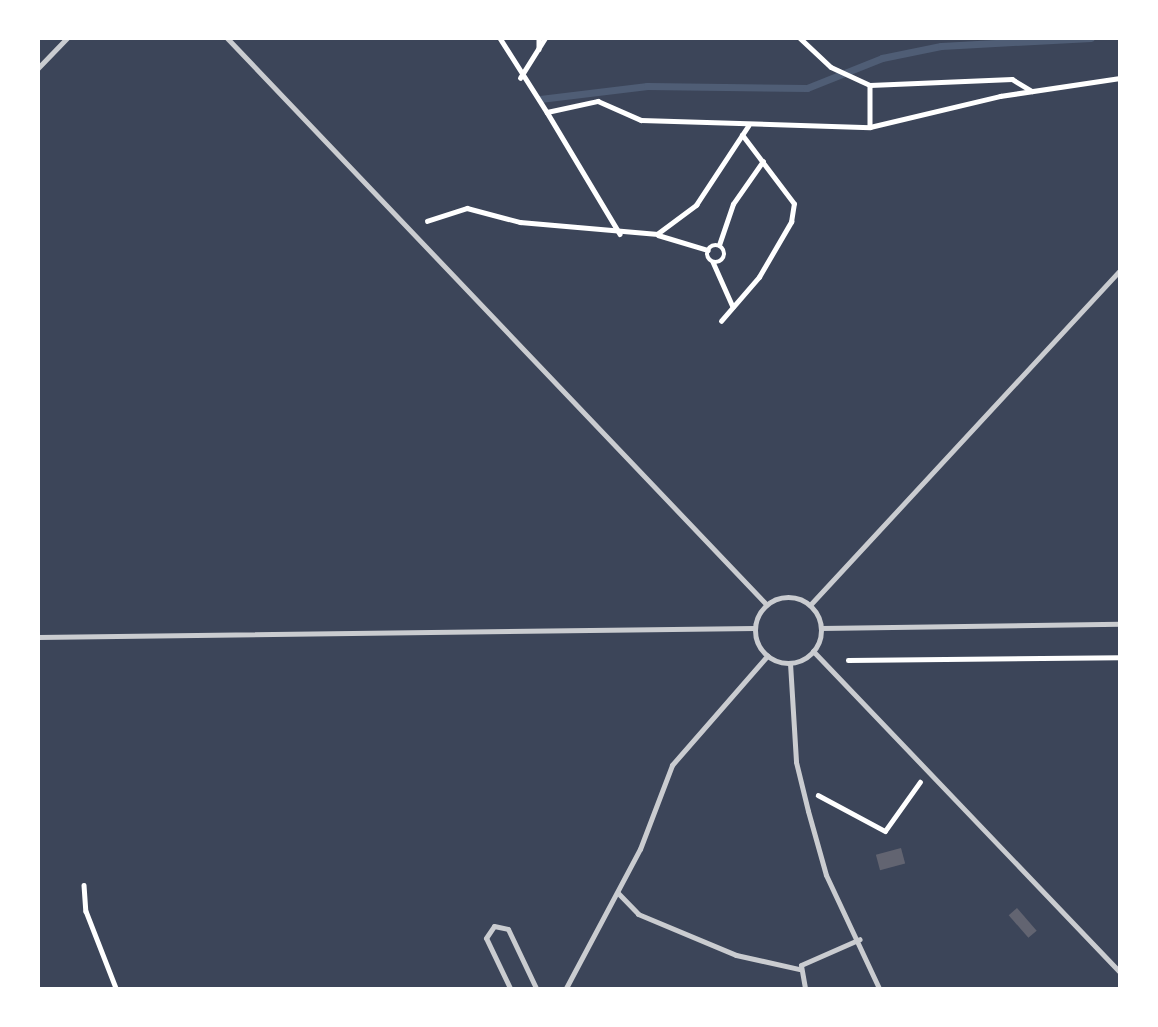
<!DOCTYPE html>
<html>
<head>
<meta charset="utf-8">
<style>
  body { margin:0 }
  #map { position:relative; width:1158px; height:1027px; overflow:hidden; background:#2d3142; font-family:Helvetica,sans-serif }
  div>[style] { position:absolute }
  .green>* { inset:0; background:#3c4559; transform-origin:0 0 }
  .stream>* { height:7px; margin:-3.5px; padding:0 3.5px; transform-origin:3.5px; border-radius:3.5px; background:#4f5d75 }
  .building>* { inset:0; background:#626471; transform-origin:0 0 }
  .path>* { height:4.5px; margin:-2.25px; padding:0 2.25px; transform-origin:2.25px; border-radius:2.25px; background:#fff }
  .path>.ring { margin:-2.25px; padding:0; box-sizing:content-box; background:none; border:4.5px solid #fff; border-radius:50% }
  .service>* { height:5px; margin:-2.5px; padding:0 2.5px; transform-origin:2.5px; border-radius:2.5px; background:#caccd0 }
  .service>.ring { margin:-2.5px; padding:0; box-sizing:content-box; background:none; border:5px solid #caccd0; border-radius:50% }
  span { translate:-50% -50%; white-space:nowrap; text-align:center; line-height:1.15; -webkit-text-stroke:5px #fff; paint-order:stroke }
  .frame { position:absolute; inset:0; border:40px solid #fff; pointer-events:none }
</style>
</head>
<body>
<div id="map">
  <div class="green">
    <div style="left:38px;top:39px;width:1081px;height:949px"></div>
  </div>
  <div class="stream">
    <div style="left:540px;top:99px;width:108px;rotate:-6.9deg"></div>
    <div style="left:647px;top:86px;width:160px;rotate:0.7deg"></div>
    <div style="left:807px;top:88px;width:81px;rotate:-21.8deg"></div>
    <div style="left:882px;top:58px;width:60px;rotate:-11.5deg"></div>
    <div style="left:941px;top:46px;width:150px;rotate:-3.1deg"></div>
  </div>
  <div class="building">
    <div style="left:901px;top:848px;width:16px;height:26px;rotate:75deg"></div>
    <div style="left:1017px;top:908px;width:30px;height:11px;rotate:49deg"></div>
  </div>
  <div class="path">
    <div style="left:500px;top:38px;width:88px;rotate:57.6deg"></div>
    <div style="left:547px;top:112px;width:52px;rotate:-12.2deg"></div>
    <div style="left:598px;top:101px;width:47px;rotate:23.8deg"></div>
    <div style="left:641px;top:120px;width:229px;rotate:1.8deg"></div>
    <div style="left:870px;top:127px;width:134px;rotate:-13.4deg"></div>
    <div style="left:1000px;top:96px;width:121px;rotate:-8.5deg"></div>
    <div style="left:539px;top:38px;width:11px;rotate:90deg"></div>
    <div style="left:800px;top:38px;width:42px;rotate:43.1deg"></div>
    <div style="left:831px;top:67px;width:43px;rotate:24.8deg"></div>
    <div style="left:870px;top:85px;width:142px;rotate:-2.4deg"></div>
    <div style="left:1012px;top:79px;width:23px;rotate:31deg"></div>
    <div style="left:520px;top:78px;width:47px;rotate:-58deg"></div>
    <div style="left:870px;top:85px;width:42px;rotate:90deg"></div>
    <div style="left:547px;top:112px;width:142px;rotate:59.1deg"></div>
    <div style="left:427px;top:221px;width:42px;rotate:-18deg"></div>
    <div style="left:467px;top:208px;width:55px;rotate:14.8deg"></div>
    <div style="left:520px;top:222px;width:138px;rotate:5deg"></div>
    <div style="left:657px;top:234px;width:49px;rotate:-36.6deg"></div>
    <div style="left:696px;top:205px;width:95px;rotate:-56.6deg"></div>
    <div style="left:658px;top:235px;width:52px;rotate:16.7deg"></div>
    <div class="ring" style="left:707px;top:245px;width:13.5px;height:13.5px"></div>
    <div style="left:719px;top:245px;width:43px;rotate:-71.1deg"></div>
    <div style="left:733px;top:204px;width:52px;rotate:-55.1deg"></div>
    <div style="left:713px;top:262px;width:49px;rotate:66deg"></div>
    <div style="left:721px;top:321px;width:58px;rotate:-49.2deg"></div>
    <div style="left:759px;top:277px;width:64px;rotate:-59.8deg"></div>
    <div style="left:791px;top:222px;width:18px;rotate:-81deg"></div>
    <div style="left:794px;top:204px;width:86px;rotate:-127deg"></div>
    <div style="left:848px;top:660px;width:272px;rotate:-0.6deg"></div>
    <div style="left:818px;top:795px;width:76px;rotate:28.2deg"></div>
    <div style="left:885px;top:831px;width:60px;rotate:-54.5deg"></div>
    <div style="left:84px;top:885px;width:26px;rotate:86deg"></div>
    <div style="left:86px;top:911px;width:83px;rotate:68.7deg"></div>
  </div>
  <div class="service">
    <div style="left:227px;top:38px;width:782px;rotate:46.4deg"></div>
    <div style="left:38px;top:68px;width:42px;rotate:-46deg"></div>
    <div class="ring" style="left:755px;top:597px;width:61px;height:61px"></div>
    <div style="left:810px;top:605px;width:456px;rotate:-47.2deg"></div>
    <div style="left:821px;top:628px;width:299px;rotate:-0.8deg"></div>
    <div style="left:38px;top:637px;width:717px;rotate:-0.72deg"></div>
    <div style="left:813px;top:651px;width:444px;rotate:46.3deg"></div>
    <div style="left:790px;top:663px;width:99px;rotate:86.5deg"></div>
    <div style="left:796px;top:762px;width:50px;rotate:76.2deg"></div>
    <div style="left:808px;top:811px;width:66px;rotate:74.3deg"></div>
    <div style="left:826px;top:875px;width:125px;rotate:64.9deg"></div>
    <div style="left:618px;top:893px;width:29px;rotate:46deg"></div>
    <div style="left:638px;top:914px;width:106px;rotate:22.7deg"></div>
    <div style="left:736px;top:955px;width:65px;rotate:12.5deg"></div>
    <div style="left:510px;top:988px;width:55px;rotate:-115.6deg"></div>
    <div style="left:486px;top:938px;width:14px;rotate:-56deg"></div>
    <div style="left:494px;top:926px;width:14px;rotate:12deg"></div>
    <div style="left:508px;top:929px;width:65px;rotate:64.6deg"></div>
    <div style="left:566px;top:988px;width:157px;rotate:-62deg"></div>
    <div style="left:640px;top:849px;width:90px;rotate:-69.1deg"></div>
    <div style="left:672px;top:765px;width:145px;rotate:-48.9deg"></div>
    <div style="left:805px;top:988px;width:23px;rotate:-100deg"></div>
    <div style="left:801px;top:965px;width:64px;rotate:-23.8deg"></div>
  </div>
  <div class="frame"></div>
</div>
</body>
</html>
